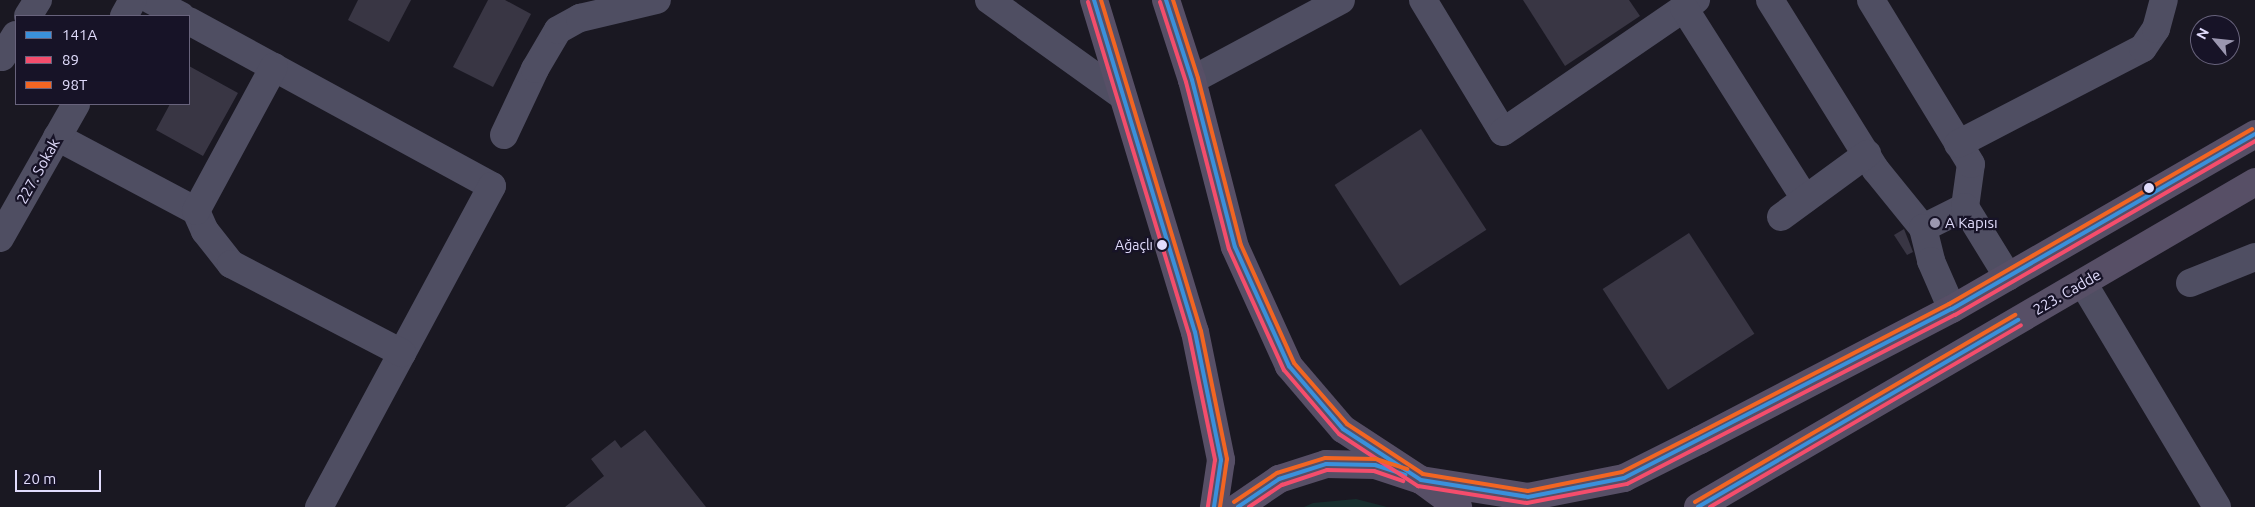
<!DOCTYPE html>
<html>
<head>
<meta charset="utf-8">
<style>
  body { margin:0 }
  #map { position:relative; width:2255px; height:507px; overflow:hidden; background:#1a1822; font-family:Ubuntu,sans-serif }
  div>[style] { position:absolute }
  .green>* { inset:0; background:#172e2e }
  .building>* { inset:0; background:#393644; transform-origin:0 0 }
  .minor>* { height:28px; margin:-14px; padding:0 14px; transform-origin:14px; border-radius:14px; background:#4f4e62 }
  .major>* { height:28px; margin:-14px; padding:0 14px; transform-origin:14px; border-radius:14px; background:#574f66 }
  .bus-1>* { height:4px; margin:-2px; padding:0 2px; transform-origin:2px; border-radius:2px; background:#3a90db }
  .bus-2>* { height:4px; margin:-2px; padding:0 2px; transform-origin:2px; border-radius:2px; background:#f44d6c }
  .bus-3>* { height:4px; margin:-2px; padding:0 2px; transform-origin:2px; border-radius:2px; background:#f26522 }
  .dots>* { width:14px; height:14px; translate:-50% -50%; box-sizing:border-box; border:2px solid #171327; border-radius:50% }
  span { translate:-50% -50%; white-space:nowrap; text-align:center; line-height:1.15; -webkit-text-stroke:4.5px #171327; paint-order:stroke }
  .bus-label { font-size:14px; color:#e1dcfc }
  .right { translate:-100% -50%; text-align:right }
  .street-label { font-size:15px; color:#e1dcfc }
  .poi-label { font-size:15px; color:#e1dcfc }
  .left { translate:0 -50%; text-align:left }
  .legend { position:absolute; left:15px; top:15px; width:175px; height:90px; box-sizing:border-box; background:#171327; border:1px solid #68637c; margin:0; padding:6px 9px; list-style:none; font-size:15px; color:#e1dcfc }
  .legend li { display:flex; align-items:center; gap:10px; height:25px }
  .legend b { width:25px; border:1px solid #68637c }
  .north { position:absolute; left:2190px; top:15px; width:50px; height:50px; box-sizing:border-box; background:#171327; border:1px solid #68637c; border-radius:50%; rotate:298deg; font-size:14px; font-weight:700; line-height:20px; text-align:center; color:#e1dcfc }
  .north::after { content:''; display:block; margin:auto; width:18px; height:22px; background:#9b97b0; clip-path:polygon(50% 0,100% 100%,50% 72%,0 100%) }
  .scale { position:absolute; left:15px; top:470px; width:86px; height:22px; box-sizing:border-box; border:2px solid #e1dcfc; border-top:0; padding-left:6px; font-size:15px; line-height:18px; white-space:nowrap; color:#e1dcfc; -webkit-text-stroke:4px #171327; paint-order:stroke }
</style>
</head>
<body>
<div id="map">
  <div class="green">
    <div style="clip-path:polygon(1356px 499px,1387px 507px,1304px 507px,1313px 503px)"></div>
  </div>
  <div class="building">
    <div style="clip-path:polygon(358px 0,411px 0,389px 42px,348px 20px)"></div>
    <div style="clip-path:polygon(488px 0,505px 0,531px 14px,493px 87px,453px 67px)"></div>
    <div style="clip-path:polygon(1523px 0,1629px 0,1640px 16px,1565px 66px)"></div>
    <div style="clip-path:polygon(189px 66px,238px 93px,203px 156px,156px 130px,170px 104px,189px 104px)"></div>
    <div style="left:1421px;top:129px;width:120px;height:103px;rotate:57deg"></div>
    <div style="clip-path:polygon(1904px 229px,1913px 252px,1907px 255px,1894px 235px)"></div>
    <div style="left:1689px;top:233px;width:120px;height:103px;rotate:57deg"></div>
    <div style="clip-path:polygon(645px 430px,706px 507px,565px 507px,604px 476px,591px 459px,615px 440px,621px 448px)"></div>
  </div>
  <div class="minor">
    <div style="left:151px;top:0;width:34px;rotate:28deg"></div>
    <div style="left:989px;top:0;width:161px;rotate:35.7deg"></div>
    <div style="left:1423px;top:0;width:154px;rotate:58.8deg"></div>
    <div style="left:1503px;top:132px;width:234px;rotate:-34.4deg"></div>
    <div style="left:1770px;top:0;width:200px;rotate:58.1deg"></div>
    <div style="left:1876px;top:170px;width:75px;rotate:51deg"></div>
    <div style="left:1923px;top:228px;width:47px;rotate:-26.6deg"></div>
    <div style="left:1965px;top:207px;width:43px;rotate:-82.1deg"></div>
    <div style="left:1971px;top:164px;width:192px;rotate:-121.4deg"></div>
    <div style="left:1684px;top:8px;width:226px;rotate:57.6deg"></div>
    <div style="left:28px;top:16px;width:19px;rotate:-58deg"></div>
    <div style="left:124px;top:16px;width:18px;rotate:-61deg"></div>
    <div style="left:189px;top:21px;width:345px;rotate:28.6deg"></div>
    <div style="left:492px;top:186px;width:365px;rotate:118.3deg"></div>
    <div style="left:2px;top:57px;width:26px;rotate:-58deg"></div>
    <div style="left:1192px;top:80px;width:169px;rotate:-28.2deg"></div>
    <div style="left:504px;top:135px;width:73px;rotate:-64.8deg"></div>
    <div style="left:535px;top:69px;width:45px;rotate:-59.5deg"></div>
    <div style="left:558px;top:30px;width:25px;rotate:-29deg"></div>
    <div style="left:580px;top:18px;width:79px;rotate:-13.2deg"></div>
    <div style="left:57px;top:137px;width:157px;rotate:28deg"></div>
    <div style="left:196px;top:211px;width:22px;rotate:66deg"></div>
    <div style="left:205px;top:231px;width:42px;rotate:51.8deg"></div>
    <div style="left:231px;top:264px;width:193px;rotate:27.5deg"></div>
    <div style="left:1958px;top:144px;width:208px;rotate:-27.4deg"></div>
    <div style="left:2143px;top:48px;width:23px;rotate:-56deg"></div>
    <div style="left:2156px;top:29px;width:30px;rotate:-75deg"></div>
    <div style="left:1965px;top:207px;width:82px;rotate:58.4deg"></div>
    <div style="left:196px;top:211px;width:164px;rotate:-61.6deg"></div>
    <div style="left:1781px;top:217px;width:107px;rotate:-36.2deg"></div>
    <div style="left:1923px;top:228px;width:34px;rotate:76deg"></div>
    <div style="left:1931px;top:261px;width:52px;rotate:66.4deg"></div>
    <div style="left:0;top:238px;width:154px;rotate:-60.4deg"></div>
    <div style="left:2083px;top:283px;width:261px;rotate:59.1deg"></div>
    <div style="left:2190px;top:283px;width:70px;rotate:-21.8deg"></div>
  </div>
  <div class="major">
    <div style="left:1094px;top:0;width:347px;rotate:73.1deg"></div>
    <div style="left:1195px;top:332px;width:131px;rotate:78.5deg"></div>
    <div style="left:1221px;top:460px;width:48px;rotate:98.5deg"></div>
    <div style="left:1166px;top:0;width:84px;rotate:72deg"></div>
    <div style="left:1192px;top:80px;width:172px;rotate:75.6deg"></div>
    <div style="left:1235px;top:247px;width:131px;rotate:65.6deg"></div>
    <div style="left:1289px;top:366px;width:83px;rotate:49.4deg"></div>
    <div style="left:1343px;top:429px;width:93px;rotate:33.2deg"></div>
    <div style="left:1421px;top:480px;width:108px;rotate:9deg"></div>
    <div style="left:1528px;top:497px;width:98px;rotate:-11.2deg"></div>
    <div style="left:1624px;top:478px;width:85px;rotate:-26.6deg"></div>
    <div style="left:1700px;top:440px;width:284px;rotate:-27.5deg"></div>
    <div style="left:1952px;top:309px;width:350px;rotate:-30deg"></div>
    <div style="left:1238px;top:507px;width:50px;rotate:-34.3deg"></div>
    <div style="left:1279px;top:479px;width:49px;rotate:-17.7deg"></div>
    <div style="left:1326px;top:464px;width:49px;rotate:1.2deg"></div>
    <div style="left:1375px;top:465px;width:48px;rotate:18.1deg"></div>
    <div style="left:1421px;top:480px;width:46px;rotate:36.1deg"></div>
    <div style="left:1698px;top:507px;width:645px;rotate:-30.26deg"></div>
  </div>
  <div class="bus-1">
    <div style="left:1094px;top:0;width:347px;rotate:73.1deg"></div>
    <div style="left:1195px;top:332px;width:131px;rotate:78.5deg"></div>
    <div style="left:1221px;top:460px;width:48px;rotate:98.5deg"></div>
    <div style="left:1166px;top:0;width:84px;rotate:72deg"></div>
    <div style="left:1192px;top:80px;width:172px;rotate:75.6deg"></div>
    <div style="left:1235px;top:247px;width:131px;rotate:65.6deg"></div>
    <div style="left:1289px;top:366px;width:83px;rotate:49.4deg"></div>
    <div style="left:1343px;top:429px;width:93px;rotate:33.2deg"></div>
    <div style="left:1421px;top:480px;width:108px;rotate:9deg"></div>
    <div style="left:1528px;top:497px;width:98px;rotate:-11.2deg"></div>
    <div style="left:1624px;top:478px;width:369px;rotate:-27.3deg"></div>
    <div style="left:1952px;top:309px;width:350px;rotate:-30deg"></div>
    <div style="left:1238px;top:507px;width:50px;rotate:-34.3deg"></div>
    <div style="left:1279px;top:479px;width:49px;rotate:-17.7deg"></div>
    <div style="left:1326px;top:464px;width:49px;rotate:1.2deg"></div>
    <div style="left:1375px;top:465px;width:32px;rotate:18deg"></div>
    <div style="left:1698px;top:507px;width:371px;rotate:-30.3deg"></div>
  </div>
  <div class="bus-2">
    <div style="left:1088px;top:2px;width:347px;rotate:73.1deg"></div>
    <div style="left:1189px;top:334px;width:129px;rotate:78.3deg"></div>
    <div style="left:1215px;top:460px;width:47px;rotate:98.7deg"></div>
    <div style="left:1160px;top:2px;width:84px;rotate:72deg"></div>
    <div style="left:1186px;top:82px;width:172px;rotate:75.6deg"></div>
    <div style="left:1229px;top:249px;width:133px;rotate:65.6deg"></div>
    <div style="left:1284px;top:370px;width:84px;rotate:49.3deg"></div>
    <div style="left:1339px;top:434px;width:95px;rotate:33.4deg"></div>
    <div style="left:1418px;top:486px;width:110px;rotate:8.9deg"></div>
    <div style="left:1527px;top:503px;width:102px;rotate:-10.8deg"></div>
    <div style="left:1627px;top:484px;width:369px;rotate:-27.3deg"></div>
    <div style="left:1955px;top:315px;width:347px;rotate:-30.1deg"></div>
    <div style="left:1249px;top:507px;width:40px;rotate:-34deg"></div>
    <div style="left:1282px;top:485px;width:47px;rotate:-18.4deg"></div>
    <div style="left:1327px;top:470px;width:47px;rotate:1.2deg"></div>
    <div style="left:1374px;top:471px;width:31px;rotate:19deg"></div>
    <div style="left:1710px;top:507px;width:360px;rotate:-30.3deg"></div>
  </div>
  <div class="bus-3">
    <div style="left:1101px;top:0;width:346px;rotate:73.2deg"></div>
    <div style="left:1201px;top:331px;width:131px;rotate:78.5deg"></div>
    <div style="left:1227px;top:459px;width:49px;rotate:98.3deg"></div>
    <div style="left:1173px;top:0;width:82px;rotate:72.2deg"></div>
    <div style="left:1198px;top:78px;width:172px;rotate:75.6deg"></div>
    <div style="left:1241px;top:245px;width:129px;rotate:65.8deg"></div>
    <div style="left:1294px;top:363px;width:81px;rotate:49deg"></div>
    <div style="left:1347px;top:424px;width:91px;rotate:33.3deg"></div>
    <div style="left:1423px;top:474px;width:106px;rotate:9.2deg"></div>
    <div style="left:1528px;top:491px;width:96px;rotate:-11.4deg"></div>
    <div style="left:1622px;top:472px;width:84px;rotate:-26.9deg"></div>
    <div style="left:1697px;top:434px;width:284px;rotate:-27.3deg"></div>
    <div style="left:1949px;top:304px;width:350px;rotate:-30deg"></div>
    <div style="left:1234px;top:502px;width:52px;rotate:-34deg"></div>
    <div style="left:1277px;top:473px;width:50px;rotate:-17.4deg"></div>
    <div style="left:1325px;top:458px;width:51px;rotate:1.1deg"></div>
    <div style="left:1376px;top:459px;width:33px;rotate:18deg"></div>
    <div style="left:1695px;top:502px;width:371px;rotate:-30.3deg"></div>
  </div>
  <div class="dots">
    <div style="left:2149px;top:188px;background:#e1dcfc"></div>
    <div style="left:1935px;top:223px;background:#9b97b0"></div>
    <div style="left:1162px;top:245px;background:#e1dcfc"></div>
  </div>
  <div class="bus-label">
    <span class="right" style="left:1153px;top:245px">Ağaçlı</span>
  </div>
  <div class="street-label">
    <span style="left:38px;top:171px;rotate:-61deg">227. Sokak</span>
    <span style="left:2067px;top:292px;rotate:-30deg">223. Cadde</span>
  </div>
  <div class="poi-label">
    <span class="left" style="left:1945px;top:223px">A Kapısı</span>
  </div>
  <ul class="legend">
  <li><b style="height:6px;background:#3a90db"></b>141A</li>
  <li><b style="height:6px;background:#f44d6c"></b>89</li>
  <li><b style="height:6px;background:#f26522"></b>98T</li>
  </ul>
  <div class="north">N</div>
  <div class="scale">20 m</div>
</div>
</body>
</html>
